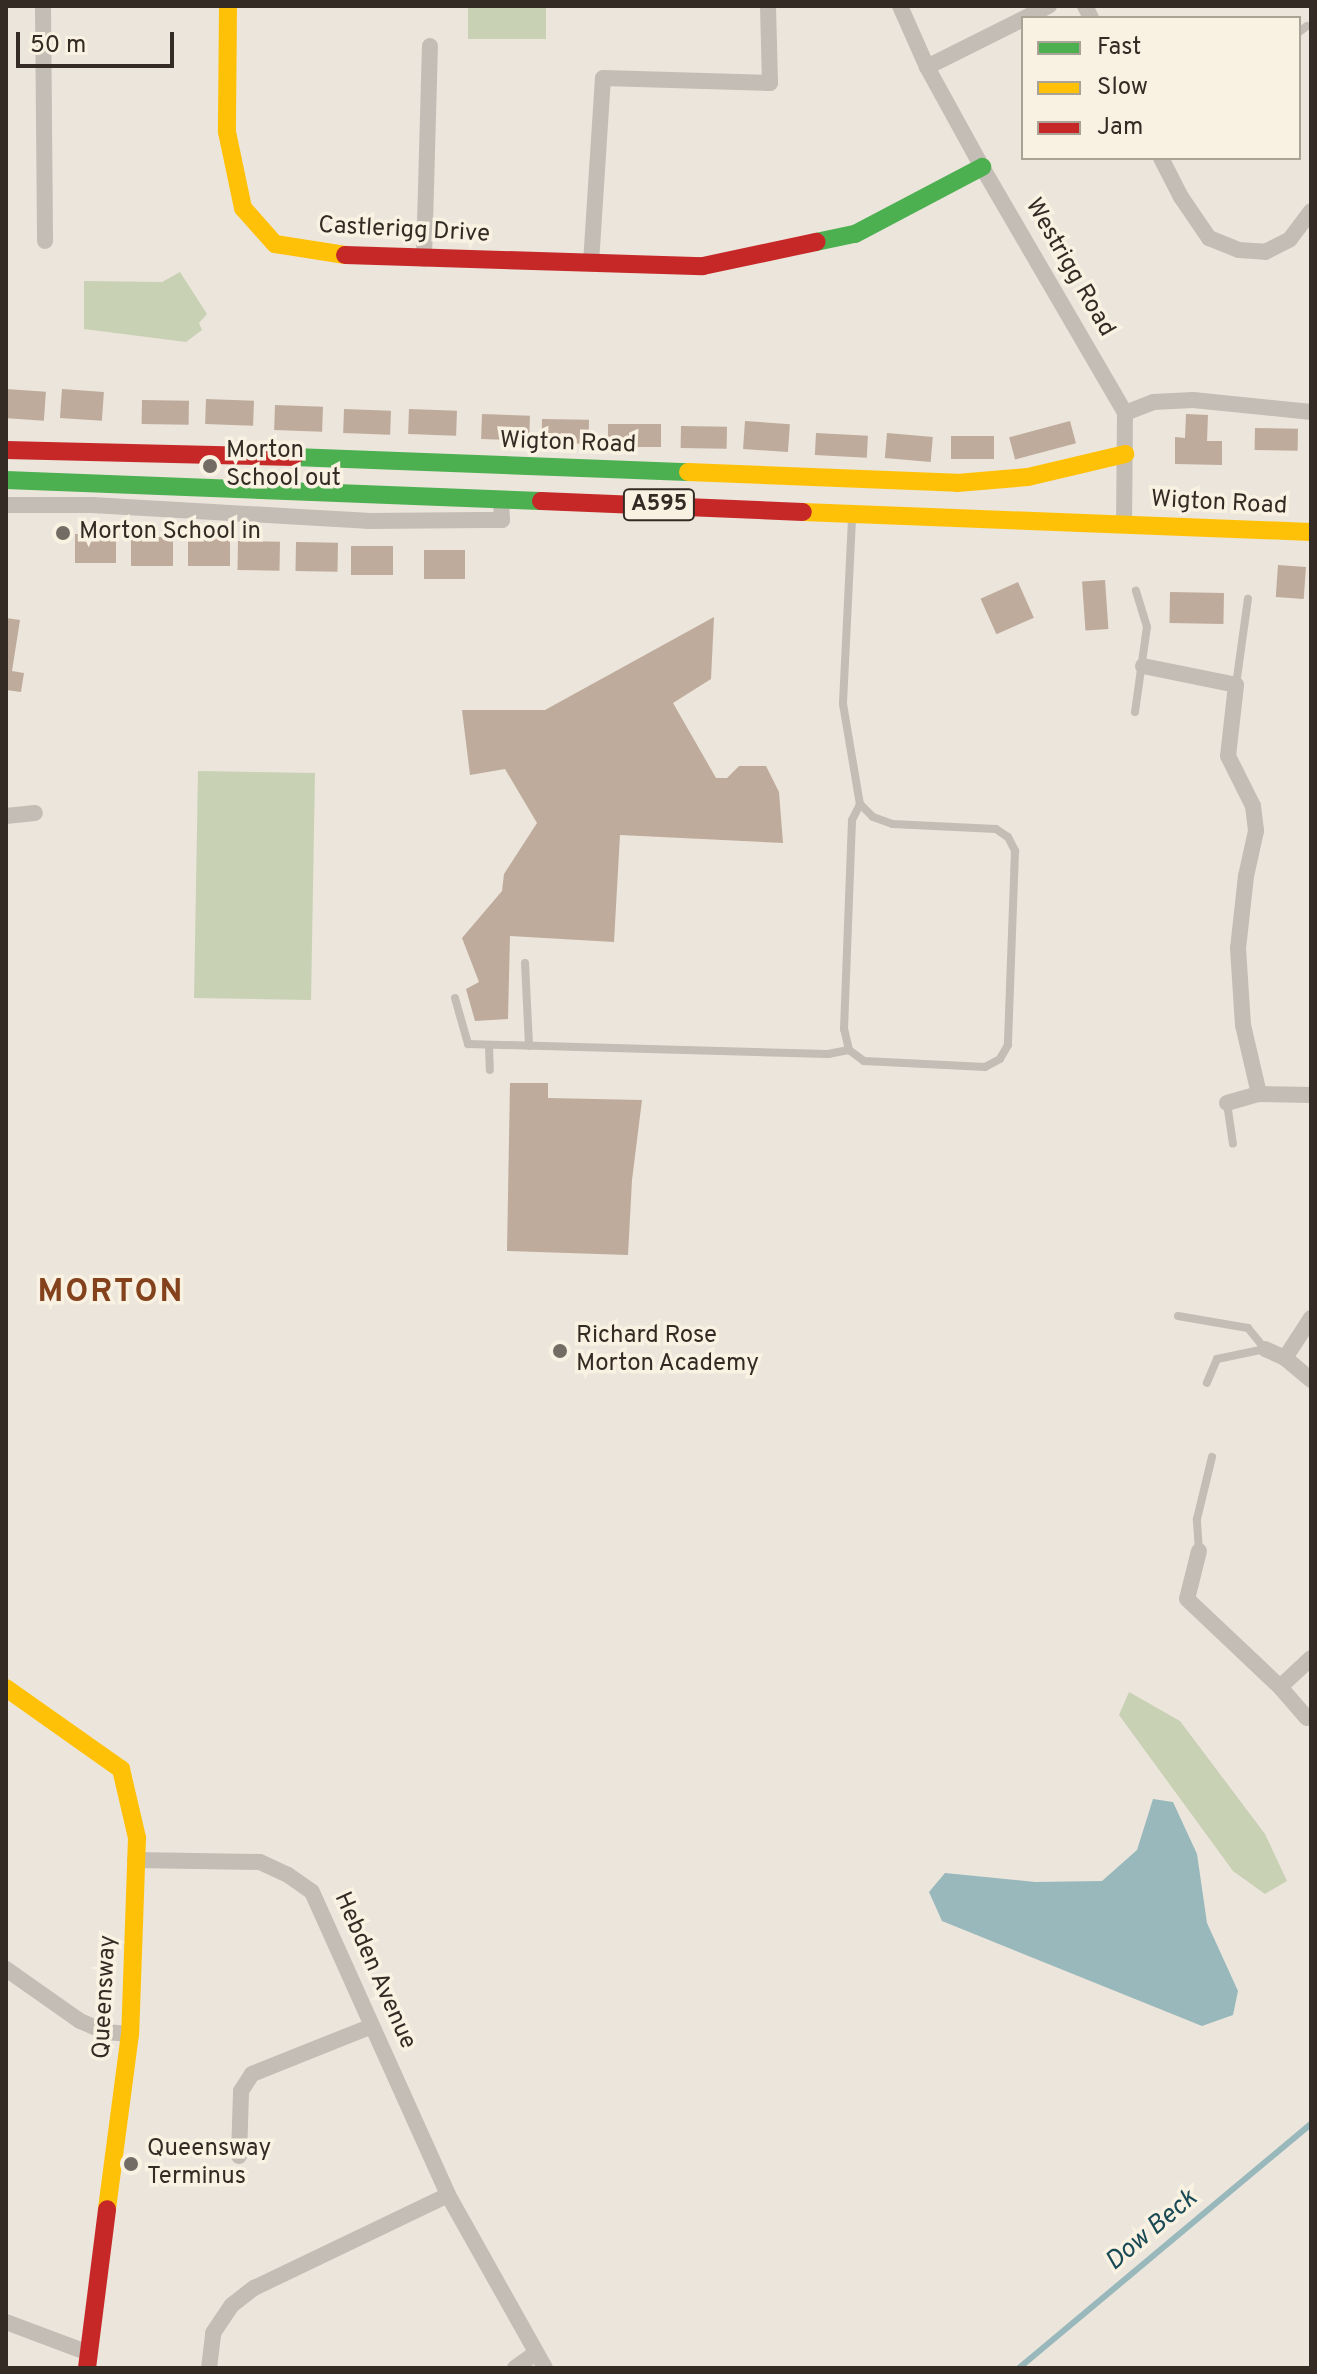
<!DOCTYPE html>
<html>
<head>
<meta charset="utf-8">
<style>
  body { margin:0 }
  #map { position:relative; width:1317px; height:2374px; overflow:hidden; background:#ebe5db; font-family:Overpass,sans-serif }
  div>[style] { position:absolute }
  .green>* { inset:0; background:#c8d1b4; transform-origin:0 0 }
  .water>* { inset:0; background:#98b8bc }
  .stream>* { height:6px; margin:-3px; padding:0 3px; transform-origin:3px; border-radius:3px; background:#98b8bc }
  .building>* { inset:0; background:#bfab9c; transform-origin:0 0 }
  .lane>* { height:8px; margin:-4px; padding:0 4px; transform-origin:4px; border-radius:4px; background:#c3bdb5 }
  .street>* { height:16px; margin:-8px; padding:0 8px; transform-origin:8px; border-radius:8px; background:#c3bdb5 }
  .fast>* { height:18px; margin:-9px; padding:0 9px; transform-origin:9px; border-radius:9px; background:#4caf50 }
  .slow>* { height:18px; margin:-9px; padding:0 9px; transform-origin:9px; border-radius:9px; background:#ffc107 }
  .jam>* { height:18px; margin:-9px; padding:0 9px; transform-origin:9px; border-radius:9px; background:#c62828 }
  .dots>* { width:22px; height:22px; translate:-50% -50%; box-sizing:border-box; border:4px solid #f9f1e1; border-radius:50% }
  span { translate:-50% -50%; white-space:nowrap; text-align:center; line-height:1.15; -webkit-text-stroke:7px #f9f1e1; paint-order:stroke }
  .shield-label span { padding:2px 6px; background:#f9f1e1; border:2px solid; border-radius:6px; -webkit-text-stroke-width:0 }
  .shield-label { font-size:22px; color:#332b24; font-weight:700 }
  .street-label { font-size:24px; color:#332b24 }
  .poi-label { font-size:24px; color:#332b24 }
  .left { translate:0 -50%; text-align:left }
  .water-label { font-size:26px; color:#194a55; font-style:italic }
  .district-label { font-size:32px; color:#83411c; font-weight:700; letter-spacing:2px }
  .frame { position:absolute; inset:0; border:8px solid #332b24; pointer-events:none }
  .legend { position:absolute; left:1021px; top:16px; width:280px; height:144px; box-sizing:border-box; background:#f9f1e1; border:2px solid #aaa295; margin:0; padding:10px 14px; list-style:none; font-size:24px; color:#332b24 }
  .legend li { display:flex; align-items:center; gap:16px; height:40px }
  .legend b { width:40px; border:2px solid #aaa295 }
  .scale { position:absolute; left:16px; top:32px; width:158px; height:36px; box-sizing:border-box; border:4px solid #332b24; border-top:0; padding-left:10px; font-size:24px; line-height:28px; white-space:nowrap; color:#332b24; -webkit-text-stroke:6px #f9f1e1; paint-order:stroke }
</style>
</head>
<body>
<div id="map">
  <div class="green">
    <div style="left:468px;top:6px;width:78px;height:33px"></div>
    <div style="clip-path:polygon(180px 272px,207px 314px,199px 323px,202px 330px,186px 342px,84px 329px,84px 281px,162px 282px)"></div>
    <div style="left:198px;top:771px;width:117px;height:227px;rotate:1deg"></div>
    <div style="clip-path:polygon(1129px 1692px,1180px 1721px,1265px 1834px,1287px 1881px,1265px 1894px,1233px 1871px,1119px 1715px)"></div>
  </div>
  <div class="water">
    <div style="clip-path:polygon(1153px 1799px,1173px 1802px,1197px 1854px,1207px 1923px,1238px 1991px,1233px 2015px,1202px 2026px,942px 1921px,929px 1892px,945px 1873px,1035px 1882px,1102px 1881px,1137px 1850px)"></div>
  </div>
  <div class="stream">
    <div style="left:1019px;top:2368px;width:381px;rotate:-39.9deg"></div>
  </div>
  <div class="building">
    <div style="left:6px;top:389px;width:40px;height:29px;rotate:4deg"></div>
    <div style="left:62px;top:389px;width:42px;height:29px;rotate:4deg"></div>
    <div style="left:206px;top:399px;width:48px;height:25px;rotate:2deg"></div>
    <div style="left:142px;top:400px;width:47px;height:24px;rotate:1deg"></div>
    <div style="left:275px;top:405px;width:48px;height:25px;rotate:2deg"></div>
    <div style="left:344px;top:409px;width:47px;height:24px;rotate:2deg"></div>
    <div style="left:409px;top:409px;width:48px;height:25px;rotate:2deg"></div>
    <div style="left:482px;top:414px;width:48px;height:25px;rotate:2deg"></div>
    <div style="clip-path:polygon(1186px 414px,1208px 415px,1207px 441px,1222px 441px,1222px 465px,1175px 464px,1175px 437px,1185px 438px)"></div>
    <div style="left:542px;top:419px;width:47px;height:24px;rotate:1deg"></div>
    <div style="left:745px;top:421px;width:45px;height:28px;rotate:4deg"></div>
    <div style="left:1070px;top:421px;width:23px;height:63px;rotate:75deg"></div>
    <div style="left:608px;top:424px;width:53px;height:23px"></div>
    <div style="left:681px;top:426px;width:46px;height:22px;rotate:1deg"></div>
    <div style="left:1255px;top:428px;width:43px;height:22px;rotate:1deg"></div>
    <div style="left:816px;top:433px;width:52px;height:22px;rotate:3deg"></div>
    <div style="left:887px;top:433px;width:46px;height:25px;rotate:5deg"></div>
    <div style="left:994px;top:436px;width:23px;height:43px;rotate:90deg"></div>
    <div style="left:75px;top:534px;width:41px;height:29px"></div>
    <div style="left:131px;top:537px;width:42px;height:29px"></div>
    <div style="left:188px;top:538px;width:42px;height:28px"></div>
    <div style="left:238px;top:541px;width:42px;height:29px;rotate:1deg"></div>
    <div style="left:296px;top:542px;width:42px;height:29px;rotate:1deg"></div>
    <div style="left:351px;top:546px;width:42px;height:29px"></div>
    <div style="left:424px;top:550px;width:41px;height:29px"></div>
    <div style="left:1278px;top:565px;width:28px;height:32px;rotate:4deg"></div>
    <div style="left:1105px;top:580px;width:49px;height:23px;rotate:86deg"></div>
    <div style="left:1018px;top:582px;width:39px;height:41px;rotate:66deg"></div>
    <div style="left:1170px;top:592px;width:54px;height:31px;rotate:1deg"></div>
    <div style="clip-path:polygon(714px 617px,711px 679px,673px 703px,716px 778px,727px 778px,739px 766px,766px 766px,779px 792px,783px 843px,620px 835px,614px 942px,510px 936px,508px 1019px,475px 1021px,466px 989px,479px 982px,462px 938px,502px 891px,504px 874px,537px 823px,505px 769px,470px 775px,462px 710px,545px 710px)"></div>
    <div style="clip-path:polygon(6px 618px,20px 620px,12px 671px,24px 673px,21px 692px,6px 690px)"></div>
    <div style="clip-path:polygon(510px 1083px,548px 1083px,548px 1098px,642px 1100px,632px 1180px,628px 1255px,507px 1251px)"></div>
  </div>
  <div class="lane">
    <div style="left:1299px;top:32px;width:10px;rotate:-37deg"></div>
    <div style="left:852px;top:519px;width:185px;rotate:92.8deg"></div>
    <div style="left:843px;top:704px;width:101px;rotate:80.4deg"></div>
    <div style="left:860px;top:804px;width:18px;rotate:45deg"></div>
    <div style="left:873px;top:817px;width:20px;rotate:20deg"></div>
    <div style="left:892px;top:824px;width:104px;rotate:2.8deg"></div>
    <div style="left:996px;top:829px;width:14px;rotate:34deg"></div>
    <div style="left:1008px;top:837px;width:16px;rotate:63deg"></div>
    <div style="left:1015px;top:851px;width:194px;rotate:92.1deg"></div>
    <div style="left:1008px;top:1045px;width:16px;rotate:120deg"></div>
    <div style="left:1000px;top:1059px;width:17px;rotate:152deg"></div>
    <div style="left:985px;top:1067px;width:121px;rotate:-177.2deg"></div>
    <div style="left:864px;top:1061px;width:19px;rotate:-144deg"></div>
    <div style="left:849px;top:1050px;width:22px;rotate:-103deg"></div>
    <div style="left:844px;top:1029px;width:209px;rotate:-87.8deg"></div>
    <div style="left:852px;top:820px;width:18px;rotate:-63deg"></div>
    <div style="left:1236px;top:685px;width:87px;rotate:-82.1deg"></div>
    <div style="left:1135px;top:712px;width:86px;rotate:-82deg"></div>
    <div style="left:1147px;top:627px;width:38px;rotate:-107deg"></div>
    <div style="left:525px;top:963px;width:83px;rotate:87.2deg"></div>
    <div style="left:455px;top:998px;width:48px;rotate:74.2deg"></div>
    <div style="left:468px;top:1044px;width:360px;rotate:1.6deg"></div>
    <div style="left:828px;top:1054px;width:21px;rotate:-11deg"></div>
    <div style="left:489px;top:1046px;width:24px;rotate:88deg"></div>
    <div style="left:1227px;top:1103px;width:41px;rotate:81.7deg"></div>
    <div style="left:1178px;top:1316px;width:71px;rotate:9.7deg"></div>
    <div style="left:1248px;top:1328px;width:27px;rotate:51deg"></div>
    <div style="left:1265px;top:1349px;width:49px;rotate:168.2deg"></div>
    <div style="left:1217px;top:1359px;width:26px;rotate:113deg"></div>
    <div style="left:1199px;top:1551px;width:32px;rotate:-94deg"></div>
    <div style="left:1197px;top:1519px;width:64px;rotate:-76.4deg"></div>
  </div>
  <div class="street">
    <div style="left:43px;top:6px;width:235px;rotate:89.5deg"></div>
    <div style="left:900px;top:6px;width:67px;rotate:66.1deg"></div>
    <div style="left:927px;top:67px;width:114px;rotate:61.2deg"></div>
    <div style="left:982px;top:167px;width:285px;rotate:59.8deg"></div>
    <div style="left:1125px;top:413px;width:111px;rotate:90.5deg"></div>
    <div style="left:1085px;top:6px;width:13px;rotate:63deg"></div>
    <div style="left:1025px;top:18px;width:27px;rotate:-27deg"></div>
    <div style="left:927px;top:67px;width:107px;rotate:-26.6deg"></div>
    <div style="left:1161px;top:158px;width:44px;rotate:62.9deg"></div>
    <div style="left:1181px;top:197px;width:50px;rotate:55.7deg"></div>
    <div style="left:1209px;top:238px;width:32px;rotate:22deg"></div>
    <div style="left:1239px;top:250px;width:26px;rotate:4deg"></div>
    <div style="left:1265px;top:252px;width:28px;rotate:-27deg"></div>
    <div style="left:1290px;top:239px;width:35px;rotate:-53deg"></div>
    <div style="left:424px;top:259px;width:213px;rotate:-88.4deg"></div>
    <div style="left:591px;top:263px;width:185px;rotate:-86.3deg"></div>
    <div style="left:603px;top:78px;width:167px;rotate:1.7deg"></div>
    <div style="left:770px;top:83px;width:77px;rotate:-91.5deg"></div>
    <div style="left:1125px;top:413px;width:30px;rotate:-21deg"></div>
    <div style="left:1153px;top:402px;width:40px;rotate:-2.9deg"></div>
    <div style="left:1193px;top:400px;width:119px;rotate:5.8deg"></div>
    <div style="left:6px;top:505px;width:86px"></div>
    <div style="left:92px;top:505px;width:275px;rotate:3.3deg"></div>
    <div style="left:367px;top:521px;width:115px;rotate:-0.5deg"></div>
    <div style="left:482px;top:520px;width:20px"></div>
    <div style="left:502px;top:520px;width:21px;rotate:-93deg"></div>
    <div style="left:1143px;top:666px;width:95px;rotate:11.5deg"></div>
    <div style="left:1236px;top:685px;width:71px;rotate:96.4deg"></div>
    <div style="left:1228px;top:756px;width:56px;rotate:63.4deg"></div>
    <div style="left:1253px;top:806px;width:25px;rotate:83deg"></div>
    <div style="left:1256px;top:831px;width:46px;rotate:102.5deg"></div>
    <div style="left:1246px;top:876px;width:72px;rotate:96.3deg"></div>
    <div style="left:1238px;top:948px;width:77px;rotate:86.3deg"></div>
    <div style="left:1243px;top:1025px;width:71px;rotate:76.9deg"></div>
    <div style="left:6px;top:816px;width:29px;rotate:-6deg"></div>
    <div style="left:1227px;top:1103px;width:33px;rotate:-16deg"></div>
    <div style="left:1259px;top:1094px;width:52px;rotate:1.1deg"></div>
    <div style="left:1265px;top:1349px;width:22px;rotate:24deg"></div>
    <div style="left:1285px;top:1358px;width:34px;rotate:40deg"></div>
    <div style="left:1285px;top:1358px;width:48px;rotate:-57deg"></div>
    <div style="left:1199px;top:1551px;width:49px;rotate:104deg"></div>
    <div style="left:1187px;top:1599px;width:128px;rotate:43.4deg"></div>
    <div style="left:1280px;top:1687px;width:41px;rotate:48.9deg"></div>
    <div style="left:1280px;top:1687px;width:42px;rotate:-43.1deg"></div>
    <div style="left:135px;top:1860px;width:125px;rotate:0.9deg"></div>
    <div style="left:260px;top:1862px;width:31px;rotate:25deg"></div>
    <div style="left:288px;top:1875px;width:29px;rotate:35deg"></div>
    <div style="left:312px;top:1892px;width:332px;rotate:65.8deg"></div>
    <div style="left:448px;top:2195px;width:198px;rotate:60.7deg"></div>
    <div style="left:6px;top:1969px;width:90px;rotate:35.1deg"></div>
    <div style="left:80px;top:2021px;width:28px;rotate:23deg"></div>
    <div style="left:106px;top:2032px;width:24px;rotate:5deg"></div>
    <div style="left:239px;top:2156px;width:65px;rotate:-88.2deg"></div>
    <div style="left:241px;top:2091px;width:20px;rotate:-57deg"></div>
    <div style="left:252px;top:2074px;width:129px;rotate:-21.8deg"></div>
    <div style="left:6px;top:2322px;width:89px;rotate:20.5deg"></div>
    <div style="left:209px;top:2368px;width:35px;rotate:-83deg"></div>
    <div style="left:213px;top:2333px;width:34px;rotate:-56deg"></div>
    <div style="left:232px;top:2305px;width:28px;rotate:-38deg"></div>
    <div style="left:254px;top:2288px;width:215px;rotate:-25.6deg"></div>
    <div style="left:515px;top:2368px;width:24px;rotate:-36deg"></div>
  </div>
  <div class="fast">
    <div style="left:816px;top:242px;width:40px;rotate:-12deg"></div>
    <div style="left:855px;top:234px;width:144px;rotate:-27.8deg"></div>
    <div style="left:294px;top:457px;width:394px;rotate:2.2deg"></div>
    <div style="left:6px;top:480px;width:535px;rotate:2.25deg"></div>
  </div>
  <div class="slow">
    <div style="left:228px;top:6px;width:126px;rotate:90.5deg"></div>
    <div style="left:227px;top:132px;width:78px;rotate:78.1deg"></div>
    <div style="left:243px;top:208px;width:48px;rotate:48.4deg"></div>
    <div style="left:275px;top:244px;width:71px;rotate:8.9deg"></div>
    <div style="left:688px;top:472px;width:269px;rotate:2.3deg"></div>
    <div style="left:957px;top:483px;width:71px;rotate:-4.8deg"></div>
    <div style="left:1028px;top:477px;width:100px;rotate:-13.3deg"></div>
    <div style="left:803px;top:512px;width:508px;rotate:2.25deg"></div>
    <div style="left:6px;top:1688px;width:141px;rotate:35.2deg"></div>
    <div style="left:121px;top:1769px;width:71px;rotate:76.9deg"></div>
    <div style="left:137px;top:1838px;width:196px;rotate:92deg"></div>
    <div style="left:130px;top:2034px;width:177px;rotate:97.5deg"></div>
  </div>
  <div class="jam">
    <div style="left:345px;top:255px;width:358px;rotate:1.8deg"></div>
    <div style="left:703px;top:266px;width:116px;rotate:-12deg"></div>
    <div style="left:6px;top:450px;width:288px;rotate:1.4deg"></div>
    <div style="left:541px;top:501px;width:262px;rotate:2.4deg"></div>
    <div style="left:87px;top:2368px;width:160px;rotate:-82.8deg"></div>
  </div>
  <div class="dots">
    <div style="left:210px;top:466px;background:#736c64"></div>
    <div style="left:63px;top:533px;background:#736c64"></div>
    <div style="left:560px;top:1351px;background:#736c64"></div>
    <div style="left:131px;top:2164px;background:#736c64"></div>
  </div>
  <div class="shield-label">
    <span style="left:659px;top:505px">A595</span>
  </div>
  <div class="street-label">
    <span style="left:404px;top:231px;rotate:3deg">Castlerigg Drive</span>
    <span style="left:1069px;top:268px;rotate:60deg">Westrigg Road</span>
    <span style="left:568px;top:444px;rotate:2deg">Wigton Road</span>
    <span style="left:1219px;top:504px;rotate:3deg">Wigton Road</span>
    <span style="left:374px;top:1971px;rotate:66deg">Hebden Avenue</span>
    <span style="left:106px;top:1997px;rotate:-87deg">Queensway</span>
  </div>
  <div class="poi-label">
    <span class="left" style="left:226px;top:466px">Morton<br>School out</span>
    <span class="left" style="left:79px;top:533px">Morton School in</span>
    <span class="left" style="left:576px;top:1351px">Richard Rose<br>Morton Academy</span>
    <span class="left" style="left:147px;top:2164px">Queensway<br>Terminus</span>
  </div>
  <div class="water-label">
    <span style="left:1152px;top:2231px;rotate:-40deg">Dow Beck</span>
  </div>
  <div class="district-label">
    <span style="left:111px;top:1293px">MORTON</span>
  </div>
  <div class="frame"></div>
  <ul class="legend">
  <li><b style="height:10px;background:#4caf50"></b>Fast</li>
  <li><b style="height:10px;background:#ffc107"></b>Slow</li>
  <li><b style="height:10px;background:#c62828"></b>Jam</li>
  </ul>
  <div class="scale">50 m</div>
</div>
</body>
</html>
